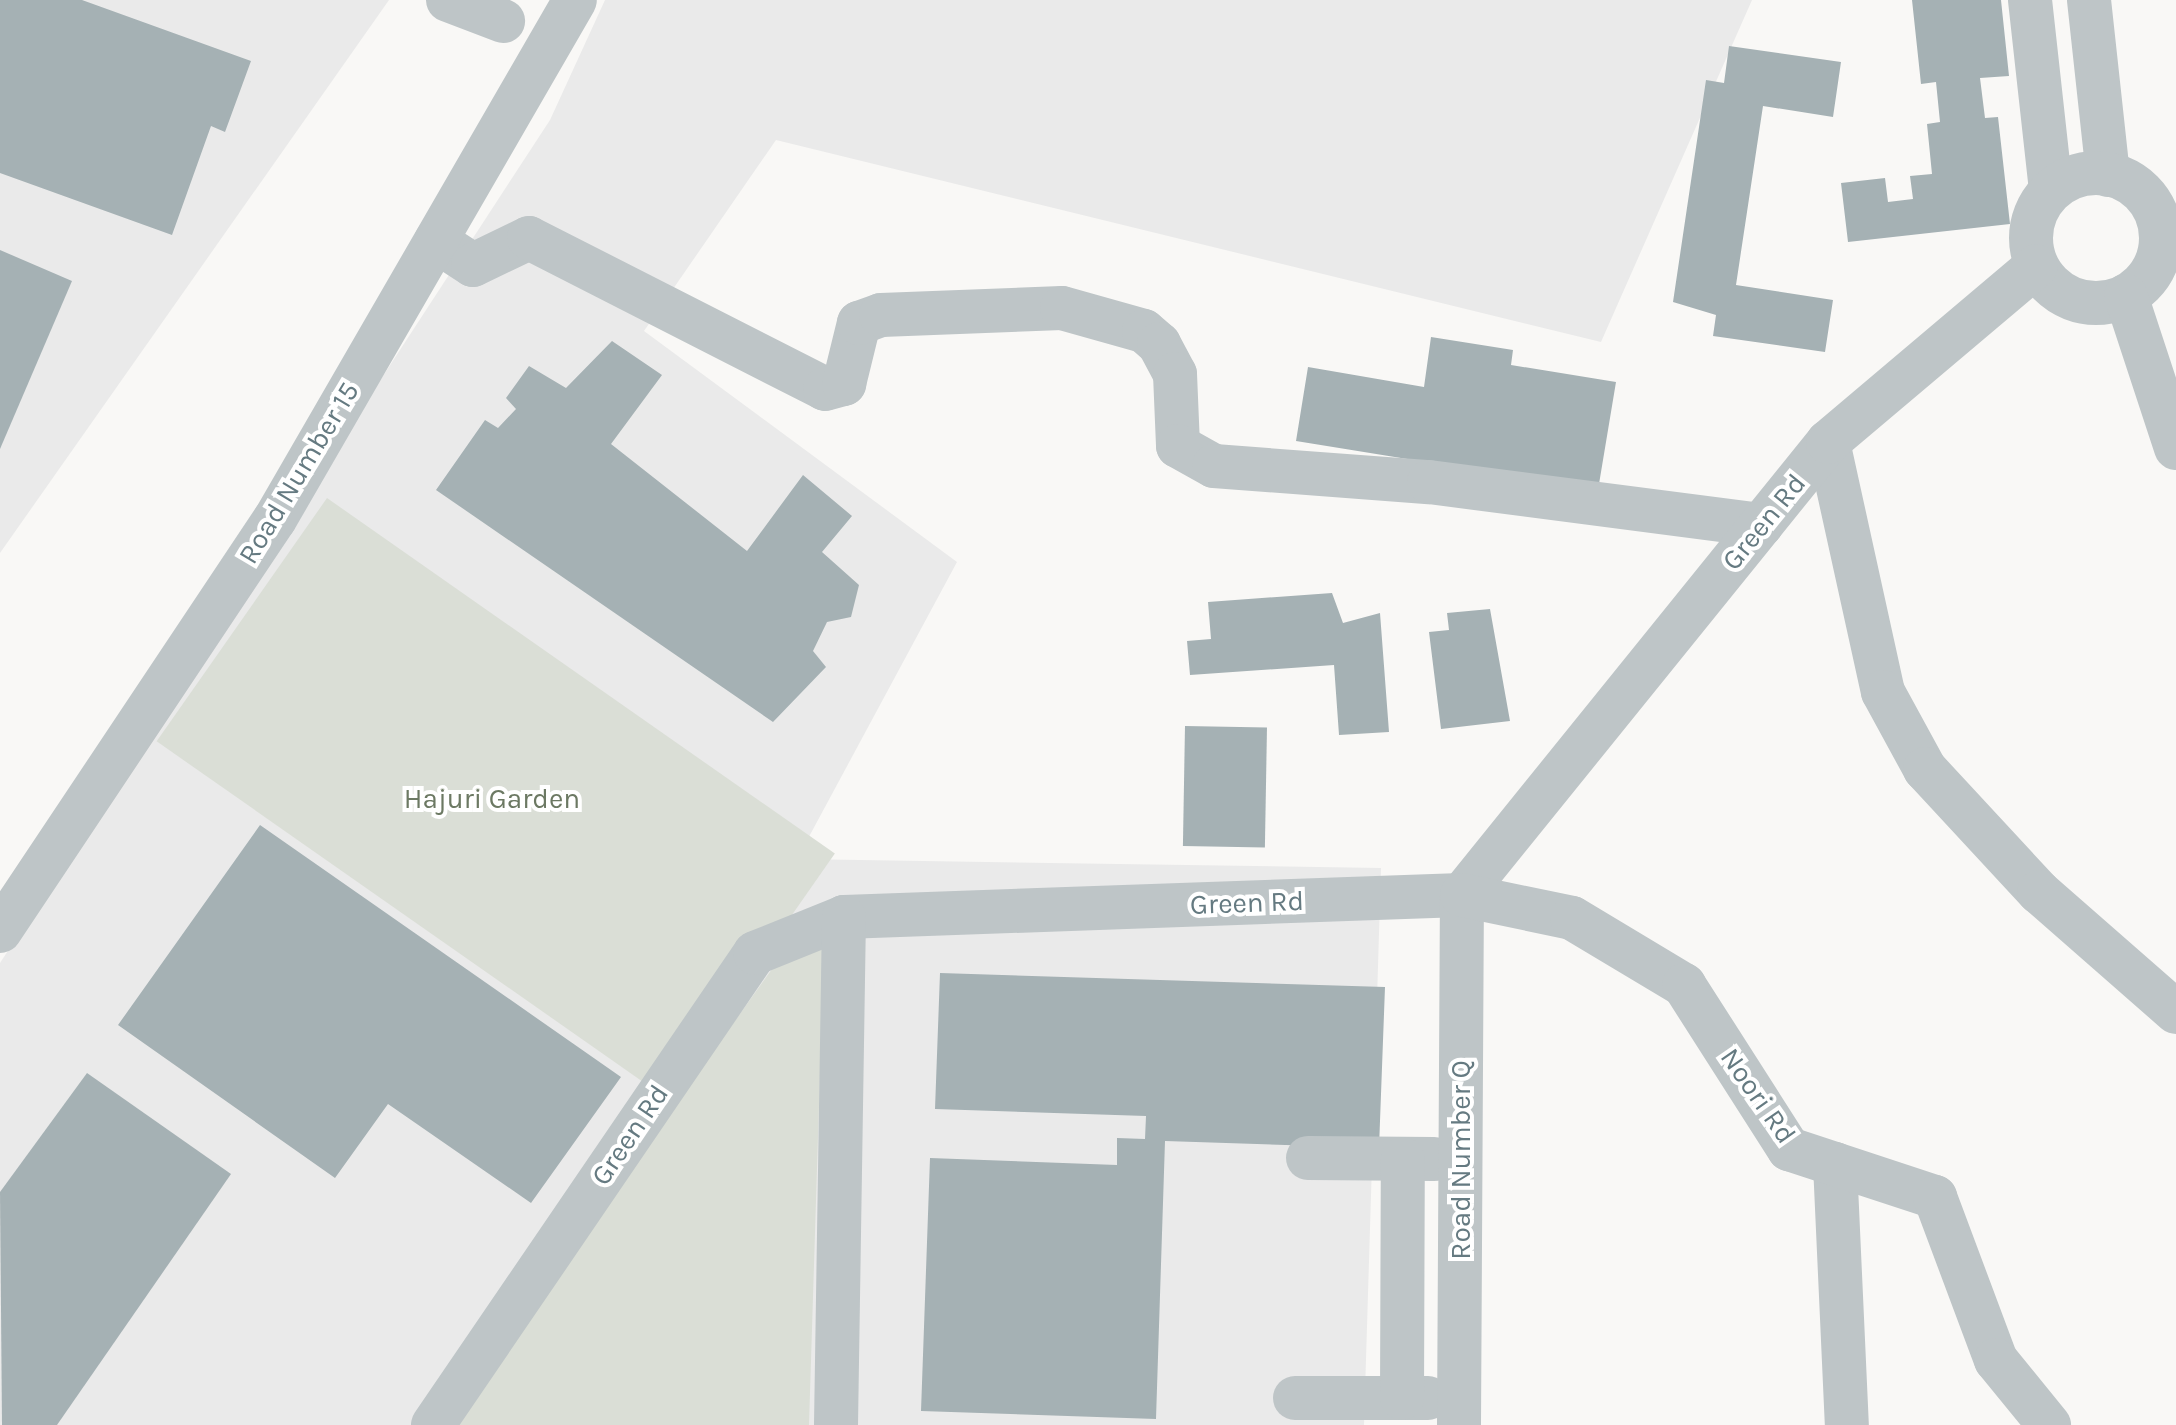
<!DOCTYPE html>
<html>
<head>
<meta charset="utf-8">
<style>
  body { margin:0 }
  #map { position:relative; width:2176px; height:1425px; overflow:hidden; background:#f9f8f6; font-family:Karla,sans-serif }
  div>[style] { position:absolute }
  .built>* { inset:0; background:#eaeaea }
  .green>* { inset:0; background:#daded6; transform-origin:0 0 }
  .building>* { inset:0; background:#a5b1b4; transform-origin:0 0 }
  .minor>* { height:44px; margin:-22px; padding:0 22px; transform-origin:22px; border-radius:22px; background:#bec5c7 }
  .minor>.ring { margin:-22px; padding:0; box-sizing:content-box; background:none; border:44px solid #bec5c7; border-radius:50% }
  span { translate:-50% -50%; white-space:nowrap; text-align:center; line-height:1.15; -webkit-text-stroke:8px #fff; paint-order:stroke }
  .street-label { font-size:28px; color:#657a81 }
  .park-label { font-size:28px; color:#6c7963 }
</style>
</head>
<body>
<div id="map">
  <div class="built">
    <div style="clip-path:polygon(0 0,389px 0,0 553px)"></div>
    <div style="clip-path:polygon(605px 0,1752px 0,1601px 342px,776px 140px,644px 331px,957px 562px,797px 859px,1381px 868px,1364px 1425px,0 1425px,0 963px,550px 120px)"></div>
  </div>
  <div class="green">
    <div style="left:327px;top:498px;width:620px;height:297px;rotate:35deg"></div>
    <div style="clip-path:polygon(824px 944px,809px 1425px,445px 1425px,777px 962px)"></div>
  </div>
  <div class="building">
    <div style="clip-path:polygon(0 0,82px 0,251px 61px,225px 132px,211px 126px,172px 235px,0 173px)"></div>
    <div style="clip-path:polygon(1912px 0,2001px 0,2009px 76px,1980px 78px,1985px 118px,1998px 117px,2010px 224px,1848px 242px,1841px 183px,1885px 178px,1888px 202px,1913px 199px,1910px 176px,1932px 174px,1927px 124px,1940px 122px,1936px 82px,1921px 84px)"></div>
    <div style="clip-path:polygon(1729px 46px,1841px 62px,1833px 117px,1763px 106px,1736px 285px,1833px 300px,1825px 352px,1713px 336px,1716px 315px,1673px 302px,1706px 80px,1724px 83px)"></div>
    <div style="clip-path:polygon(0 250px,72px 281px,0 449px)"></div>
    <div style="clip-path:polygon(1431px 337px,1513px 350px,1511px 365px,1616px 382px,1598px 490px,1296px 441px,1308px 367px,1424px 387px)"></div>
    <div style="clip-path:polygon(612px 341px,662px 375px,611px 444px,747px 551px,803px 475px,852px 516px,822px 552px,859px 585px,851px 617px,827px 622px,813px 651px,826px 667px,773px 722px,436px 490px,485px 420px,498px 428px,516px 409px,506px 398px,529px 366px,566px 388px)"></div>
    <div style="clip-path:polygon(1332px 593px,1343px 623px,1380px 613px,1389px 732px,1339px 735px,1334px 665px,1190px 675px,1187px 641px,1211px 639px,1208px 602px)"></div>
    <div style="clip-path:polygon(1490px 609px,1510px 721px,1441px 729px,1429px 632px,1449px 630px,1447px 613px)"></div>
    <div style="left:1185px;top:726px;width:82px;height:120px;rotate:1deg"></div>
    <div style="clip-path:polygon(260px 825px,621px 1077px,531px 1203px,388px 1104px,335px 1178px,118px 1025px)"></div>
    <div style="clip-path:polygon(940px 973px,1385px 987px,1379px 1148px,1165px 1141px,1156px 1419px,921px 1411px,930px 1158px,1117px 1165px,1117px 1138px,1145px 1139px,1146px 1116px,935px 1109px)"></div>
    <div style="clip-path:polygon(87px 1073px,231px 1174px,57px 1425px,2px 1425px,0 1192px)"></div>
  </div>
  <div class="minor">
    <div style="left:448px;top:0;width:59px;rotate:20.9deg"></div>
    <div style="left:2030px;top:0;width:191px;rotate:83.7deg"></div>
    <div style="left:2089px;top:0;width:176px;rotate:83.8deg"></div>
    <div class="ring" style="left:2031px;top:173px;width:86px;height:86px"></div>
    <div style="left:436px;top:241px;width:44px;rotate:33deg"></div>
    <div style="left:473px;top:265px;width:62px;rotate:-25.7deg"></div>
    <div style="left:529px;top:238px;width:332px;rotate:27deg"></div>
    <div style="left:825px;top:389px;width:20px;rotate:-15deg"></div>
    <div style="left:844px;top:384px;width:63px;rotate:-76.2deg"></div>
    <div style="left:859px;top:323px;width:23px;rotate:-20deg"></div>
    <div style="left:881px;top:315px;width:181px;rotate:-2.2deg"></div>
    <div style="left:1062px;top:308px;width:85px;rotate:15.7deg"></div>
    <div style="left:1144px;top:331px;width:20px;rotate:41deg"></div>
    <div style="left:1159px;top:344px;width:34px;rotate:62deg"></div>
    <div style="left:1175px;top:374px;width:72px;rotate:87.6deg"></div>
    <div style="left:1178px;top:446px;width:41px;rotate:29.1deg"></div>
    <div style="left:1214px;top:466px;width:216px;rotate:4.3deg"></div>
    <div style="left:1429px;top:482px;width:335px;rotate:7.4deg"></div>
    <div style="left:2126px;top:296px;width:160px;rotate:71.8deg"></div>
    <div style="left:1828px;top:442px;width:256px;rotate:77.6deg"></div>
    <div style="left:1883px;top:692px;width:88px;rotate:61.4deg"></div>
    <div style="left:1925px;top:769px;width:168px;rotate:47.2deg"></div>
    <div style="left:2039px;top:892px;width:182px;rotate:41.2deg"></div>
    <div style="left:0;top:931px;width:495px;rotate:-56.3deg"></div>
    <div style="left:275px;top:519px;width:599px;rotate:-59.97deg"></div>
    <div style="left:1308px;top:1158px;width:126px;rotate:0.5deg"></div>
    <div style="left:1835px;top:1164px;width:261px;rotate:87.4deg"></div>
    <div style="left:1295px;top:1398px;width:133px"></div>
    <div style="left:1402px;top:1398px;width:239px;rotate:-89.8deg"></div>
    <div style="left:433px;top:1425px;width:571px;rotate:-55.7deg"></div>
    <div style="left:755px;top:953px;width:96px;rotate:-22deg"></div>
    <div style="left:844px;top:917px;width:618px;rotate:-2.04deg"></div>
    <div style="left:1462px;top:895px;width:582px;rotate:-51.06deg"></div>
    <div style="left:1828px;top:442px;width:272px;rotate:-40.2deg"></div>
    <div style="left:836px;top:1425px;width:508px;rotate:-89.1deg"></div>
    <div style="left:1459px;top:1425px;width:530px;rotate:-89.68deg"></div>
    <div style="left:1462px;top:895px;width:112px;rotate:11.8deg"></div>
    <div style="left:1572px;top:918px;width:131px;rotate:30.9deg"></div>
    <div style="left:1684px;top:985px;width:195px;rotate:57.4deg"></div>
    <div style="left:1789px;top:1149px;width:154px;rotate:18.2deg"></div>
    <div style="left:1935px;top:1197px;width:174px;rotate:69.5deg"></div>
    <div style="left:1996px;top:1360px;width:84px;rotate:50.8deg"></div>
  </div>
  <div class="street-label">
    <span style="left:299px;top:473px;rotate:-59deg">Road Number 15</span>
    <span style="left:1764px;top:522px;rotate:-51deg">Green Rd</span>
    <span style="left:1247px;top:903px;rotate:-2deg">Green Rd</span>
    <span style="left:1758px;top:1096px;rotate:55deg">Noori Rd</span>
    <span style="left:630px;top:1135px;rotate:-56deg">Green Rd</span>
    <span style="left:1461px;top:1160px;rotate:-90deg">Road Number Q</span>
  </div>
  <div class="park-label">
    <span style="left:492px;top:799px">Hajuri Garden</span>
  </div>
</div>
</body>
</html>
